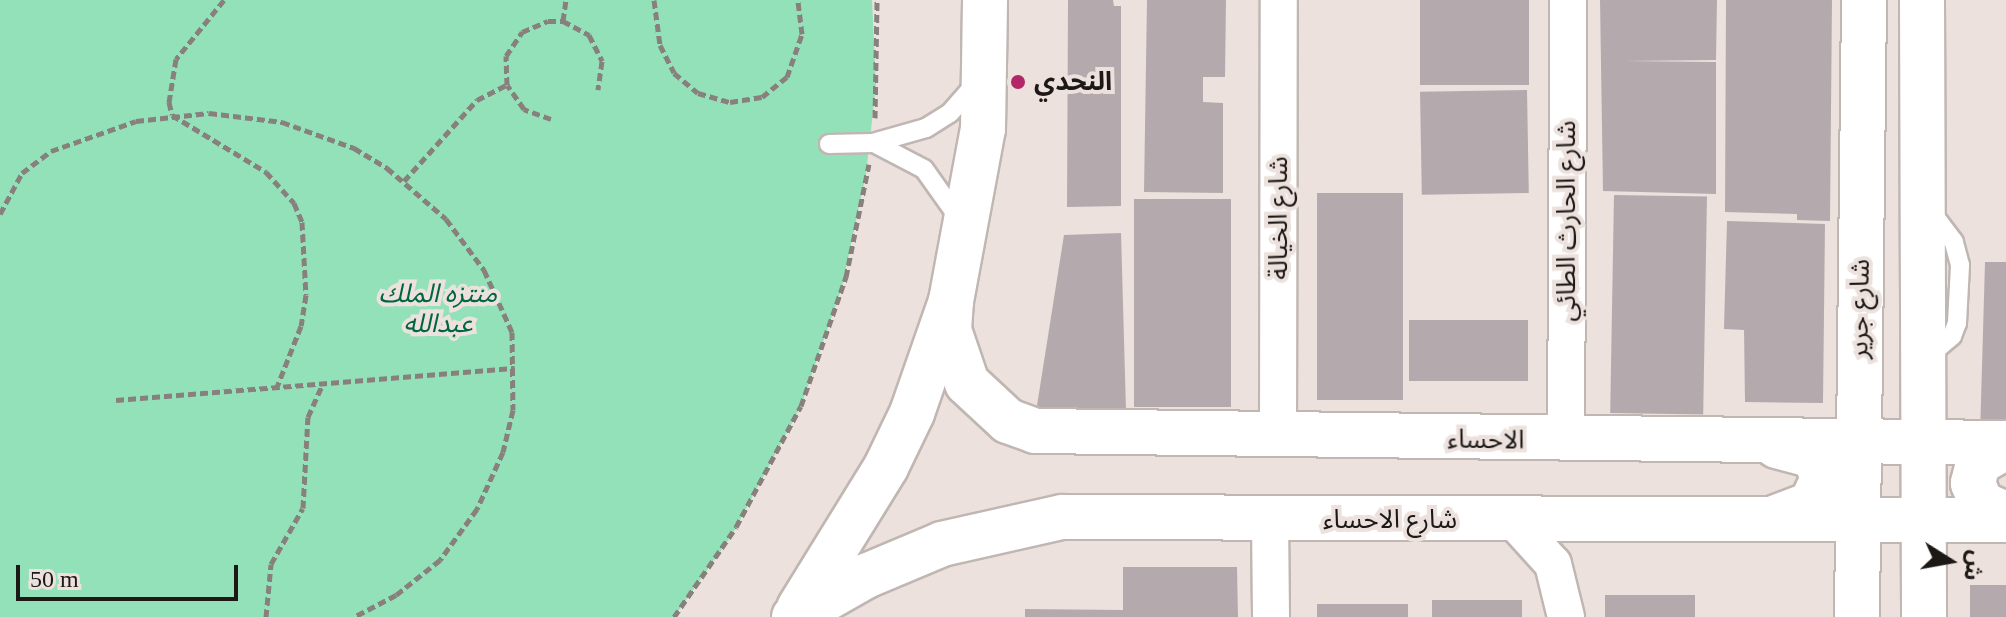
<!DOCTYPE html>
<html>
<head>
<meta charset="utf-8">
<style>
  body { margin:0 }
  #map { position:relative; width:2006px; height:617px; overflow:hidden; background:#ece1dd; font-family:"Times New Roman","Noto Sans Arabic",serif }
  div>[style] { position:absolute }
  .green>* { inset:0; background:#93e1b8 }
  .building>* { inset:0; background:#b4aaae; transform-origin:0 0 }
  .path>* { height:5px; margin-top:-2.5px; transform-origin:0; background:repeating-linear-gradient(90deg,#88807d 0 8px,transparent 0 12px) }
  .roads { filter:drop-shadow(2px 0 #c0b6b2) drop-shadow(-2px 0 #c0b6b2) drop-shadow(0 2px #c0b6b2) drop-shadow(0 -2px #c0b6b2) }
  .service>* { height:18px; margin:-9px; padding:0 9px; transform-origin:9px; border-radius:9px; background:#fff }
  .minor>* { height:36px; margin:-18px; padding:0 18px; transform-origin:18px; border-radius:18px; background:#fff }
  .secondary>* { height:44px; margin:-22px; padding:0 22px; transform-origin:22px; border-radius:22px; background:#fff }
  .dots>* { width:22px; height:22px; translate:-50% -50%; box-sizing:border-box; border:4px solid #ece1dd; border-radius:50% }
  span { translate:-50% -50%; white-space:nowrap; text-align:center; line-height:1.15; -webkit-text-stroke:8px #ece1dd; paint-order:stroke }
  .poi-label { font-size:26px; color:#1b1816; font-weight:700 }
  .left { translate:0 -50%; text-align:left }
  .street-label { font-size:26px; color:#1b1816 }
  .park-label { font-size:26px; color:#006642; font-style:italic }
  .north { position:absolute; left:1910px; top:521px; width:80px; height:80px; -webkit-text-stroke:6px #ece1dd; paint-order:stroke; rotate:101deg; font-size:22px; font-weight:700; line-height:32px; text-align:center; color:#1b1816 }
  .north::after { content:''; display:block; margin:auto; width:28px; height:36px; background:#1b1816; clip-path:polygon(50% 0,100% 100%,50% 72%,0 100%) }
  .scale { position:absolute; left:16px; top:565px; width:222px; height:36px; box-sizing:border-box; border:4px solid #1b1816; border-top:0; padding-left:10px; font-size:24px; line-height:28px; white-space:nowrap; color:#1b1816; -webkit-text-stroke:6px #ece1dd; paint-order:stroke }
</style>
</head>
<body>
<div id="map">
  <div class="green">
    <div style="clip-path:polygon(0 0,872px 0,876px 85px,866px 174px,842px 287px,801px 406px,732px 535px,674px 617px,0 617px)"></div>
  </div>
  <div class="building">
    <div style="clip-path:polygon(1068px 0,1113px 0,1114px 6px,1121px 6px,1121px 206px,1067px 207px)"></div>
    <div style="clip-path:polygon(1147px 0,1226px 0,1225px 77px,1203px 77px,1203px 102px,1223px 103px,1223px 193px,1144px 192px)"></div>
    <div style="left:1420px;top:0;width:109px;height:85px"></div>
    <div style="clip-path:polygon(1600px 0,1717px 0,1716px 60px,1624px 61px,1716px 62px,1716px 194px,1603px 191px)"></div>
    <div style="clip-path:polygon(1726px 0,1832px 0,1830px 221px,1797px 220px,1797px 214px,1725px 212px)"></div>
    <div style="left:1527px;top:90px;width:103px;height:107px;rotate:89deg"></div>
    <div style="left:1317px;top:193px;width:86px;height:207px"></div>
    <div style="left:1614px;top:195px;width:93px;height:218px;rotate:1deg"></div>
    <div style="left:1231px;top:199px;width:208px;height:97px;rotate:90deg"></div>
    <div style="clip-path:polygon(1727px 221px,1825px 224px,1823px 403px,1745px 402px,1744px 330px,1724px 329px)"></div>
    <div style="clip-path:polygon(1121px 233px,1126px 411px,1036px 412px,1064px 235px)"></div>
    <div style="clip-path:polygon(1985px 262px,2006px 262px,2006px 437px,1980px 436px)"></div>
    <div style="left:1409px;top:320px;width:119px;height:61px"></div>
    <div style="clip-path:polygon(1123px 567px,1237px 567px,1238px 617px,1025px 617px,1025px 609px,1123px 610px)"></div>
    <div style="left:2006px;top:585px;width:32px;height:36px;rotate:90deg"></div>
    <div style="left:1605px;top:595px;width:90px;height:22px"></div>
    <div style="left:1432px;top:600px;width:90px;height:17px"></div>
    <div style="left:1408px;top:604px;width:13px;height:91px;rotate:90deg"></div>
  </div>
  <div class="path">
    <div style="left:224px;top:0;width:76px;rotate:129.1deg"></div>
    <div style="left:176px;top:59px;width:44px;rotate:99.2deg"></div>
    <div style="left:169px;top:102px;width:13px;rotate:77deg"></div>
    <div style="left:172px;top:115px;width:110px;rotate:31.2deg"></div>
    <div style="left:266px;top:172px;width:42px;rotate:47.9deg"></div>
    <div style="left:294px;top:203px;width:21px;rotate:67deg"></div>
    <div style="left:302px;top:222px;width:73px;rotate:86.9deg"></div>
    <div style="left:306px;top:295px;width:31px;rotate:99deg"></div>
    <div style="left:301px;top:326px;width:66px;rotate:111.5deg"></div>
    <div style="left:654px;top:0;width:45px;rotate:82.4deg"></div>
    <div style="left:660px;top:45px;width:31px;rotate:63deg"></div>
    <div style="left:674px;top:73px;width:31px;rotate:40deg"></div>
    <div style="left:698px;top:93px;width:33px;rotate:16deg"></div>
    <div style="left:730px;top:102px;width:32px;rotate:-9deg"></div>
    <div style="left:762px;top:97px;width:32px;rotate:-39deg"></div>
    <div style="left:787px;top:77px;width:46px;rotate:-70.8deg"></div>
    <div style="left:802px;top:34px;width:34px;rotate:-97deg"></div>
    <div style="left:563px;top:21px;width:21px;rotate:-82deg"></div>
    <div style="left:875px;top:118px;width:118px;rotate:-89deg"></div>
    <div style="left:551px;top:119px;width:29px;rotate:-160deg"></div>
    <div style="left:524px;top:109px;width:29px;rotate:-125deg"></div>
    <div style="left:507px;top:85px;width:29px;rotate:-92deg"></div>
    <div style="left:506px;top:56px;width:29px;rotate:-56deg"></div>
    <div style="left:522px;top:32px;width:28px;rotate:-23deg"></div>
    <div style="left:548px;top:21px;width:15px"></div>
    <div style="left:563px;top:21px;width:30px;rotate:28deg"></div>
    <div style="left:589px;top:35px;width:29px;rotate:63deg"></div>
    <div style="left:602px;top:61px;width:29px;rotate:98deg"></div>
    <div style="left:404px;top:181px;width:109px;rotate:-48deg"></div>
    <div style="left:477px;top:100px;width:34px;rotate:-27deg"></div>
    <div style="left:0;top:214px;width:47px;rotate:-61.8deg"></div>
    <div style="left:22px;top:173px;width:36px;rotate:-37deg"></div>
    <div style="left:51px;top:151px;width:90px;rotate:-19.4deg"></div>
    <div style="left:136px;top:121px;width:73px;rotate:-6.3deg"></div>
    <div style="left:209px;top:113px;width:74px;rotate:7deg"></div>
    <div style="left:282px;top:122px;width:77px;rotate:19.9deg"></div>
    <div style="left:354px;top:148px;width:39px;rotate:31deg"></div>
    <div style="left:387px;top:168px;width:78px;rotate:40.8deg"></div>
    <div style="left:446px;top:219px;width:64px;rotate:53.3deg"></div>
    <div style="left:484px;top:270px;width:68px;rotate:65.7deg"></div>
    <div style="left:512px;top:332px;width:78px;rotate:89.3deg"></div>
    <div style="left:513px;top:410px;width:43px;rotate:103.4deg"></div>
    <div style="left:503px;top:452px;width:63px;rotate:114.5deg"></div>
    <div style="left:477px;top:509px;width:63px;rotate:126deg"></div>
    <div style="left:440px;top:560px;width:56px;rotate:141.5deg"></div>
    <div style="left:396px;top:595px;width:47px;rotate:152.4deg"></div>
    <div style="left:116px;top:400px;width:400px;rotate:-4.6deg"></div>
    <div style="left:266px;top:617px;width:53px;rotate:-84.6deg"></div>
    <div style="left:271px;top:564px;width:64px;rotate:-60.3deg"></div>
    <div style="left:303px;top:508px;width:91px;rotate:-86.9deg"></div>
    <div style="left:308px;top:417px;width:36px;rotate:-66deg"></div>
    <div style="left:674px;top:617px;width:109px;rotate:-55.4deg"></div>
    <div style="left:736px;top:527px;width:137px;rotate:-61.8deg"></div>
    <div style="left:801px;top:406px;width:137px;rotate:-70.8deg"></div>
    <div style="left:846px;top:277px;width:115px;rotate:-78.5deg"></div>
  </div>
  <div class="roads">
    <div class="service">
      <div style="left:829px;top:144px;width:44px;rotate:-1.3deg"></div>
      <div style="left:873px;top:143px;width:55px;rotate:-15.8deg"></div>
      <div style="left:926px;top:128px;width:28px;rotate:-32deg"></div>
      <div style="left:950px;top:113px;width:41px;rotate:-48.9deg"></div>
      <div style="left:876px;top:144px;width:54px;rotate:27.5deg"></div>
      <div style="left:924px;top:169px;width:59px;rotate:54.7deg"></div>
      <div style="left:1927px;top:357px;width:33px;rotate:-40deg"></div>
      <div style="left:1952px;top:336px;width:14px;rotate:-69deg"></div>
      <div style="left:1957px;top:323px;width:58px;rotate:-87deg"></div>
      <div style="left:1960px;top:265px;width:24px;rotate:-105deg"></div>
      <div style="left:1954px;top:242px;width:38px;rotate:-127deg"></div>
    </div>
    <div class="minor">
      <div style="left:1278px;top:436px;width:436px;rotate:-89.9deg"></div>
      <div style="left:1566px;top:441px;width:441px;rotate:-89.7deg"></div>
      <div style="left:1270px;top:519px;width:98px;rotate:89.4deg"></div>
      <div style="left:1514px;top:521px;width:58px;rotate:47.8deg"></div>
      <div style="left:1553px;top:564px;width:55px;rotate:76.2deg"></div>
    </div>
    <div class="secondary">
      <div style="left:1922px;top:0;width:617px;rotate:89.81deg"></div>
      <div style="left:951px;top:301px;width:29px;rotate:94deg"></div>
      <div style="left:949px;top:330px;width:56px;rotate:71.2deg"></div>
      <div style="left:967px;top:383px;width:56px;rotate:42.8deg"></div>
      <div style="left:1008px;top:421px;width:29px;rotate:20deg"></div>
      <div style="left:1035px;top:431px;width:971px;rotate:0.71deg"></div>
      <div style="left:2006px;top:447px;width:32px;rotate:150deg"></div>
      <div style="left:1978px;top:463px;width:21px;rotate:104deg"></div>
      <div style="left:1973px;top:483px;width:22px;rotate:68deg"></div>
      <div style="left:1981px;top:503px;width:27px;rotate:24deg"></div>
      <div style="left:1771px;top:519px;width:43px;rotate:-20.6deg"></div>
      <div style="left:1811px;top:504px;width:29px;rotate:-65deg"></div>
      <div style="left:1823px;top:478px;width:24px;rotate:-112deg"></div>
      <div style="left:1814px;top:456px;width:39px;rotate:-165deg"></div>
      <div style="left:799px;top:608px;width:166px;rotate:-58.3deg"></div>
      <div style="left:886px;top:467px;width:60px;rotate:-64.3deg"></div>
      <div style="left:912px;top:413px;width:119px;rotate:-70.8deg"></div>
      <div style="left:951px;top:301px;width:175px;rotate:-79.5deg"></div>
      <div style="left:983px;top:129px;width:129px;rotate:-89.1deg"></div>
      <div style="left:794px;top:617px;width:83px;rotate:-29.7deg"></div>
      <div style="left:866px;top:576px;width:82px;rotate:-22.8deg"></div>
      <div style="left:942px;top:544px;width:123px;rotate:-12.7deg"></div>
      <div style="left:1062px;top:517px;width:944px;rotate:0.18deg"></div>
      <div style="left:1857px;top:617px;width:617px;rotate:-89.35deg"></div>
    </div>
  </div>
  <div class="dots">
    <div style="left:1018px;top:82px;background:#b12767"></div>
  </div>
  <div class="poi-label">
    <span class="left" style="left:1034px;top:82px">النحدي</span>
  </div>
  <div class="street-label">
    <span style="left:1279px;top:218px;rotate:-90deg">شارع الخيالة</span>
    <span style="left:1567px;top:221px;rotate:-90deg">شارع الحارث الطائي</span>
    <span style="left:1860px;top:309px;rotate:-89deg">شارع جرير</span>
    <span style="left:1486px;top:440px;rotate:1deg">الاحساء</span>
    <span style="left:1390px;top:520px">شارع الاحساء</span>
  </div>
  <div class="park-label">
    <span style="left:438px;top:309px">منتزه الملك<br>عبدالله</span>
  </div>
  <div class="north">ش</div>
  <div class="scale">50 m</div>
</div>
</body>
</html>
